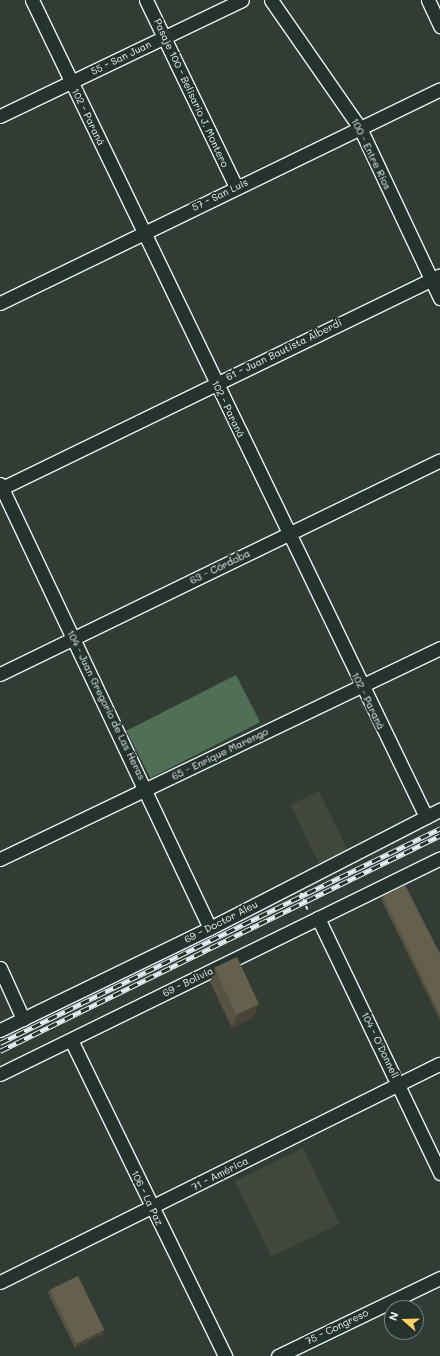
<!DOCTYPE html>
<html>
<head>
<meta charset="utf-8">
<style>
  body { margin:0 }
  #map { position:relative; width:440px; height:1356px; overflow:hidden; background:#333c34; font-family:Mali,sans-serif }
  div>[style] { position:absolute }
  .built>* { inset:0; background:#42473c; transform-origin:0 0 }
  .green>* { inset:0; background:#506f57; transform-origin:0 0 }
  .path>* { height:1.5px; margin-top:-0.75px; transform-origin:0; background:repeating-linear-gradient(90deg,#e8f1f8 0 4px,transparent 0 7px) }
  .roads { filter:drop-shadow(1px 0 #e8f1f8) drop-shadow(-1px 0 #e8f1f8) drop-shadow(0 1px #e8f1f8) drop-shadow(0 -1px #e8f1f8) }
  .minor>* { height:13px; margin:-6.5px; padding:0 6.5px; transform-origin:6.5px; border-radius:6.5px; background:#26332d }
  .rail>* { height:4.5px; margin-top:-2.25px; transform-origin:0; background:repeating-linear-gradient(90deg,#26332d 0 9px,#e8f1f8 0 18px); box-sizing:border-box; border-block:1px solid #e8f1f8 }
  .wall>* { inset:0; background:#575343 }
  .shaded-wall>* { inset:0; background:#474337 }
  .building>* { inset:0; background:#65604e; transform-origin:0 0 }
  span { translate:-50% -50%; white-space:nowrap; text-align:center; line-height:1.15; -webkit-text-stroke:4px #26332d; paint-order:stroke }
  .street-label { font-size:10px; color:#e8f1f8 }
  .north { position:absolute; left:384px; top:1300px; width:40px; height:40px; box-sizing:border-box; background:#26332d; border:1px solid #747f7e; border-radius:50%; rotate:290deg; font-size:11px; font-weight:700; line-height:16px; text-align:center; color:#e8f1f8 }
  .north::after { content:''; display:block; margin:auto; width:14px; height:18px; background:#ffd166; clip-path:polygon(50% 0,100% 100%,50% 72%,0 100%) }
</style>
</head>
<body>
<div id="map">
  <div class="built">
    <div style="left:319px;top:791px;width:67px;height:32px;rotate:64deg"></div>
    <div style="left:303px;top:1148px;width:84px;height:76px;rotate:64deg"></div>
  </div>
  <div class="green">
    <div style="left:236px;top:675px;width:53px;height:123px;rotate:63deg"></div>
  </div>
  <div class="path">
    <div style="left:301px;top:893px;width:18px;rotate:68deg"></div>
  </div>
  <div class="roads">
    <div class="minor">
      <div style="left:32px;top:0;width:907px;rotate:64.25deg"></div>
      <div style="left:146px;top:0;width:208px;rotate:64.3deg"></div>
      <div style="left:271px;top:0;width:156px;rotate:55.2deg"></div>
      <div style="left:360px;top:128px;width:188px;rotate:64.8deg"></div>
      <div style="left:428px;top:0;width:29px;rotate:65deg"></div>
      <div style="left:0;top:116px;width:268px;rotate:-25.6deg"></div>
      <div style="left:0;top:303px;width:489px;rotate:-25.9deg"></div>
      <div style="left:0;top:484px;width:491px;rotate:64.7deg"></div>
      <div style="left:0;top:489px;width:489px;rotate:-25.9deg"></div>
      <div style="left:0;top:674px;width:489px;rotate:-25.9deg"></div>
      <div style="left:0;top:859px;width:488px;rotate:-25.6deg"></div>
      <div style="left:318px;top:918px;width:283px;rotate:64.4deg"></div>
      <div style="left:0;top:968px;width:56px;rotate:65.7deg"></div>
      <div style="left:0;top:1030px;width:233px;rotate:-25.9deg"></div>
      <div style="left:210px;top:928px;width:259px;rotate:-27.2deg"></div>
      <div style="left:71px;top:1040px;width:352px;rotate:64deg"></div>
      <div style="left:0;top:1074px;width:490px;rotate:-26.1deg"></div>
      <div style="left:0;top:1282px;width:491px;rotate:-26.4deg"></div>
      <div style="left:278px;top:1356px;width:180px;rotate:-25.7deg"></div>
    </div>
  </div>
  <div class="rail">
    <div style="left:0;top:1043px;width:490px;rotate:-26deg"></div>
    <div style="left:0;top:1051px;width:490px;rotate:-26.1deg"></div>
  </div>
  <div class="wall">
    <div style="clip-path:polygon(383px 896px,440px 954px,440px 1020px,381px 899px)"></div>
    <div style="clip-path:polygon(215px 968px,254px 1017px,232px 1028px,210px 982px)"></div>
    <div style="clip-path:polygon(50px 1290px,103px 1334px,75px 1348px,48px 1293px)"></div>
  </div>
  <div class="shaded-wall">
    <div style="clip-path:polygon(259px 1004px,254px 1017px,232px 1028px,237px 1014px)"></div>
    <div style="clip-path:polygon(104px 1330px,103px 1334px,75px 1348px,76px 1344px)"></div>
  </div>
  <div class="building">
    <div style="clip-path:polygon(405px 885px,440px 954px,440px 1014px,383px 896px)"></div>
    <div style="left:237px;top:957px;width:52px;height:25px;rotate:65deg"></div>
    <div style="left:78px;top:1276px;width:60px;height:31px;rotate:64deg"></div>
  </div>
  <div class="street-label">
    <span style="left:121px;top:58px;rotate:-26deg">55 - San Juan</span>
    <span style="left:191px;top:93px;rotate:65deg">Pasaje 100 - Belisario J. Montero</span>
    <span style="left:88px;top:117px;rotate:64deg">102 - Paraná</span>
    <span style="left:371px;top:154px;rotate:64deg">100 - Entre Ríos</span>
    <span style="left:220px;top:195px;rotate:-26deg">57 - San Luis</span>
    <span style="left:284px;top:350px;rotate:-26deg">61 - Juan Bautista Alberdi</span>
    <span style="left:228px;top:409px;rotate:64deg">102 - Paraná</span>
    <span style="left:220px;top:567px;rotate:-26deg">63 - Córdoba</span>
    <span style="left:368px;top:701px;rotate:64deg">102 - Paraná</span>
    <span style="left:106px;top:705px;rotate:64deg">104 - Juan Gregorio de Las Heras</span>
    <span style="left:220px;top:754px;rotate:-26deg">65 - Enrique Marengo</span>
    <span style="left:221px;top:922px;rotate:-27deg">69 - Doctor Aleu</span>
    <span style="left:188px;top:982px;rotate:-26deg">69 - Bolivia</span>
    <span style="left:380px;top:1045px;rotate:64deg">104 - O'Donnell</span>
    <span style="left:220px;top:1174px;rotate:-27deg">71 - América</span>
    <span style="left:147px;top:1198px;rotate:64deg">106 - La Paz</span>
    <span style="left:337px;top:1327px;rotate:-26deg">75 - Congreso</span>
  </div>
  <div class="north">N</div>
</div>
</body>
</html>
